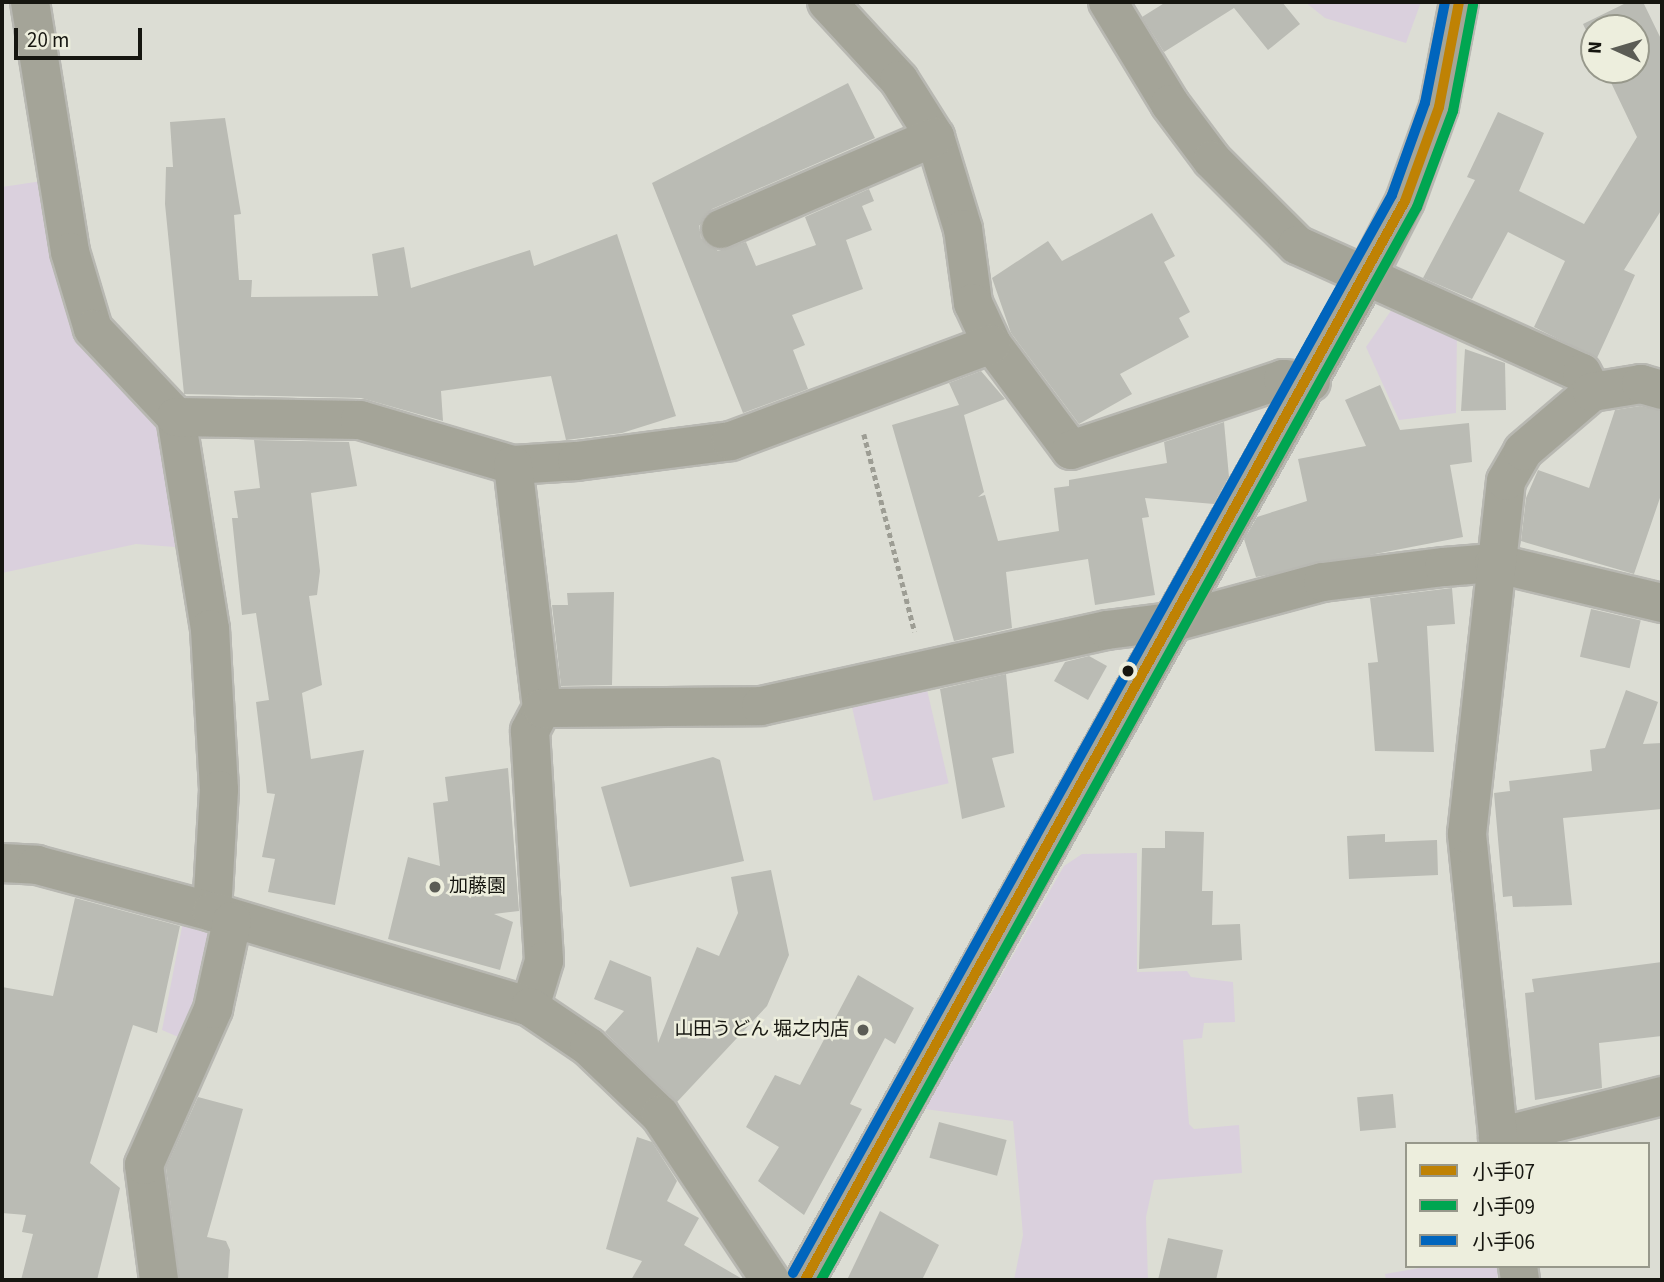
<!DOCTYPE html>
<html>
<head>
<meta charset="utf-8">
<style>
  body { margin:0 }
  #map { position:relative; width:1664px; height:1282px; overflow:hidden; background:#dcddd4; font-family:"Source Sans 3","Noto Sans JP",sans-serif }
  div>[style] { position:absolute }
  .green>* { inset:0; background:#dad0dd; transform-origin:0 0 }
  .building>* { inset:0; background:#babbb4; transform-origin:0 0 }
  .path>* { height:4.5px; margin-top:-2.25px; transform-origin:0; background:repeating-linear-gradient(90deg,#9d9d94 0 5px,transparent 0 8.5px) }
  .roads { filter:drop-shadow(2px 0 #b8b8b2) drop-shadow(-2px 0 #b8b8b2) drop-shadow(0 2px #b8b8b2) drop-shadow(0 -2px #b8b8b2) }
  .minor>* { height:38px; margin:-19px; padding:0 19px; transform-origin:19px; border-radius:19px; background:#a4a498 }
  .major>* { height:38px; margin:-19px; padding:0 19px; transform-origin:19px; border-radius:19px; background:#a5a597 }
  .bus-1>* { height:10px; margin:-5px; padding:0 5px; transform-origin:5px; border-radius:5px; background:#bf8204 }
  .bus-2>* { height:10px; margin:-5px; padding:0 5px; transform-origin:5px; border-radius:5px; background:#00a651 }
  .bus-3>* { height:10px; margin:-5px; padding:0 5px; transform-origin:5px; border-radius:5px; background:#0065bd }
  .dots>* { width:19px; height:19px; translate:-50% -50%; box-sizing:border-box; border:4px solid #edeedd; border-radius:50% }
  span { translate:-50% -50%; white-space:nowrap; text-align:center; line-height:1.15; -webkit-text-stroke:5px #edeedd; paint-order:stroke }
  .poi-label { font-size:19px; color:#161610 }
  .left { translate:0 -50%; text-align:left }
  .right { translate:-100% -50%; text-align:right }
  .frame { position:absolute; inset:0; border:4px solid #161610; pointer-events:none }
  .legend { position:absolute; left:1405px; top:1142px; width:245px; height:126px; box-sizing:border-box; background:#edeedd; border:2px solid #97988b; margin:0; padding:9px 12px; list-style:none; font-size:21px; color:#161610 }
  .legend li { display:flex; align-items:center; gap:14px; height:35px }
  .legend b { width:35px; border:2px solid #97988b }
  .north { position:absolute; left:1580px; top:14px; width:70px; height:70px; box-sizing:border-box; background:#edeedd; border:2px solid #97988b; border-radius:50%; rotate:274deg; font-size:19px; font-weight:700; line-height:28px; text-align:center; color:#161610 }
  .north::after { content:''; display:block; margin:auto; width:24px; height:32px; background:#5b5c55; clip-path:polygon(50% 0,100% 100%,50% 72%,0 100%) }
  .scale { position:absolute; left:14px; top:28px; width:128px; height:32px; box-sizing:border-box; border:4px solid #161610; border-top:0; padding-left:9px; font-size:21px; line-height:24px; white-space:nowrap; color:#161610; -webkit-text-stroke:5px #edeedd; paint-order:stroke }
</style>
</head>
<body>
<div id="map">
  <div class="green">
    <div style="clip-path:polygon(1305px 2px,1421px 2px,1406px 43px,1325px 18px)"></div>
    <div style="clip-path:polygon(42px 181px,56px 248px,161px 419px,188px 548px,136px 544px,2px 573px,2px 187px)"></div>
    <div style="clip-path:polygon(1401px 296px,1457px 329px,1456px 413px,1399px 420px,1366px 347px)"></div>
    <div style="left:925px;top:681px;width:105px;height:77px;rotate:77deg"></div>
    <div style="clip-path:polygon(1137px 853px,1137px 972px,1187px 971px,1191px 977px,1233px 982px,1235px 1022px,1204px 1023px,1202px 1038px,1183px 1040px,1189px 1124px,1194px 1129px,1239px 1125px,1242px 1173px,1154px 1180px,1146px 1217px,1148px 1280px,1014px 1280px,1023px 1235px,1013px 1121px,925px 1109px,1064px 866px,1082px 854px)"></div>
    <div style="clip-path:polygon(183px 922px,217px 937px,190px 1042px,162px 1030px)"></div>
    <div style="clip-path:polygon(1431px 1266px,1501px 1266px,1496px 1280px,1386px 1280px,1385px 1274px)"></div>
  </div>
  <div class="building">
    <div style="clip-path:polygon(1166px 2px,1282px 2px,1300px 24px,1268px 50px,1234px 8px,1164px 52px,1142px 17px)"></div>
    <div style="clip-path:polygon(1628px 2px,1643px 2px,1662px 41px,1662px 209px,1624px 270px,1635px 275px,1597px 358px,1534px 327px,1565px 261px,1508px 232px,1472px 299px,1423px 278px,1475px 180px,1467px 177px,1498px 112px,1544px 133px,1519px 191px,1584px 224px,1637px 137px,1605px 70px,1636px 70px,1636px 28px,1594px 28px,1594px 47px,1583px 24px)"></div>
    <div style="clip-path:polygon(848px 83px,875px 138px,712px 209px,699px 226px,701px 238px,718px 251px,746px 242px,756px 266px,816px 245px,805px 217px,869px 189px,874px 201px,862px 206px,872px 230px,846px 240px,863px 289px,792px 315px,805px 345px,793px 350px,808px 389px,743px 413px,652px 183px)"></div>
    <div style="clip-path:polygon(225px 118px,241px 214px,234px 215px,239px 280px,252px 280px,251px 297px,378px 296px,372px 254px,404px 247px,411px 288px,530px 250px,534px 266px,617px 234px,676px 416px,622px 433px,566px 440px,551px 376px,441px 391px,443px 421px,361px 398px,184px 394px,165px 204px,166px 167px,173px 167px,170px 122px)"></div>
    <div style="clip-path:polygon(1152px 213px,1175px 256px,1164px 262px,1190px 312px,1179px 318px,1189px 337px,1120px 374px,1132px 394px,1079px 424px,1011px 333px,992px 278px,1048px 241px,1062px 261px)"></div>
    <div style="clip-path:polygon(1465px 349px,1505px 363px,1506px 410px,1461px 411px)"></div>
    <div style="clip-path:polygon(981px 371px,1005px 399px,964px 415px,984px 492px,978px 497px,985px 495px,998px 541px,1059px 531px,1054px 488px,1069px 486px,1069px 480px,1167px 463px,1164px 442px,1224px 422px,1229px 477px,1214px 504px,1145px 498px,1149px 517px,1142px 518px,1155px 595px,1095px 605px,1088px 559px,1006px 572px,1012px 628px,954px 641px,892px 425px,959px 405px,949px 383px)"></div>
    <div style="clip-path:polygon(1380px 385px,1400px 430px,1469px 423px,1472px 462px,1450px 465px,1463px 537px,1256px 577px,1244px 539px,1257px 517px,1307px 501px,1298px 459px,1366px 446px,1345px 400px)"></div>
    <div style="clip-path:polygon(1640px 406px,1662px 411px,1662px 492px,1634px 574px,1521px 541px,1526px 498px,1538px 470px,1589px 488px,1615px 410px)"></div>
    <div style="clip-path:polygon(254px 440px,349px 442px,357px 486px,311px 493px,320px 571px,317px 595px,309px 596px,322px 685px,302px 693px,311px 759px,364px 750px,335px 905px,268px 892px,275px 859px,262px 857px,275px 794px,267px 793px,256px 702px,269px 700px,256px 613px,242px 615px,232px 518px,238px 518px,234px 491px,260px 488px)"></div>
    <div style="clip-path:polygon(1452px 588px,1455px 624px,1427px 626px,1434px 752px,1375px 751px,1368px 663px,1378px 662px,1370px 598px)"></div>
    <div style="clip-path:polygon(614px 592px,612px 685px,561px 686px,552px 605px,568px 605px,567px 593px)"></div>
    <div style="left:1591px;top:609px;width:51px;height:49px;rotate:13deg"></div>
    <div style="clip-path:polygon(1089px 656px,1107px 666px,1088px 700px,1054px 681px,1065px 662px)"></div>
    <div style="clip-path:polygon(1006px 674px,1014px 753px,992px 758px,1005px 807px,962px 819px,940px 689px)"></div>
    <div style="clip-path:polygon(1626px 690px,1658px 702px,1643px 744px,1662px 743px,1662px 809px,1563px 818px,1572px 905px,1513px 907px,1512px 896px,1503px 897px,1494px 793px,1510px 791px,1509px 781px,1592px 771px,1590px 750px,1605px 748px)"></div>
    <div style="clip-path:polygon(713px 757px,720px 760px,744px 861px,630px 887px,601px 787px)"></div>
    <div style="clip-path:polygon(508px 768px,519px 911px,494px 914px,513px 922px,500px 970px,388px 939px,408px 857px,440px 866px,433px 803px,448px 801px,445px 777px)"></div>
    <div style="clip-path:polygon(1165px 831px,1204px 832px,1202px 891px,1213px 891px,1212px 925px,1240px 924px,1242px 960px,1139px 969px,1142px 848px,1165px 848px)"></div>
    <div style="clip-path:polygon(1385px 834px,1385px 842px,1437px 840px,1438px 875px,1349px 879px,1347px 836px)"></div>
    <div style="clip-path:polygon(771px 870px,789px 955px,767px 1006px,677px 1102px,605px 1032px,624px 1011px,594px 999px,610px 960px,651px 977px,658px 1043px,697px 947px,719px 956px,738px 913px,731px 877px)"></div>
    <div style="clip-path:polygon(75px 898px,180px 926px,157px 1033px,133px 1025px,90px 1163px,120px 1188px,97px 1280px,21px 1280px,33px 1234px,22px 1232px,26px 1215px,2px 1213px,2px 987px,53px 996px)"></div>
    <div style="clip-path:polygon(1662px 962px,1662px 1036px,1599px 1043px,1602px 1088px,1535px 1100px,1525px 993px,1534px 992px,1532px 979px)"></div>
    <div style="clip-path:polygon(858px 975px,914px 1008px,895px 1044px,885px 1038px,850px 1104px,862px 1109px,804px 1215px,758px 1181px,779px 1147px,746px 1127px,775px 1075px,800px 1085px)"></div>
    <div style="left:1393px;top:1094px;width:34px;height:36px;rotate:85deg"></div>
    <div style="clip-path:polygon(198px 1097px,243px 1109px,207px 1237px,226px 1241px,230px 1250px,228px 1280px,180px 1280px,166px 1168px)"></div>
    <div style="left:939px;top:1122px;width:70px;height:37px;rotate:15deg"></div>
    <div style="clip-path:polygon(637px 1137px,652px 1142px,677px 1181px,667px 1201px,699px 1218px,684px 1245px,744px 1280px,631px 1280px,642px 1261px,606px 1249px)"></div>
    <div style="clip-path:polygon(880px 1211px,939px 1245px,922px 1280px,847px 1280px)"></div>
    <div style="clip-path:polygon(1168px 1238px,1223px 1250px,1216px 1280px,1158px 1280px)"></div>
  </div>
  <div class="path">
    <div style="left:864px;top:434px;width:204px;rotate:75.6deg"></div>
  </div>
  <div class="roads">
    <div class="minor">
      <div style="left:30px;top:2px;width:253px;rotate:80.9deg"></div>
      <div style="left:70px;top:252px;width:80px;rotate:73.4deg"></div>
      <div style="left:93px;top:329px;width:121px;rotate:46.7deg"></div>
      <div style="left:176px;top:417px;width:215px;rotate:80.9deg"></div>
      <div style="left:210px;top:629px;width:161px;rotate:86.8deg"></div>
      <div style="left:219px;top:790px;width:122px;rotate:93.3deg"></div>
      <div style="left:827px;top:2px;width:106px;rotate:47.3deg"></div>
      <div style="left:899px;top:80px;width:67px;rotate:57.7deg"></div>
      <div style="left:935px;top:137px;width:96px;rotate:73.1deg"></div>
      <div style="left:963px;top:229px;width:75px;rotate:82.3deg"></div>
      <div style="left:973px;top:303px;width:45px;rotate:65.1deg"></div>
      <div style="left:992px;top:344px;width:132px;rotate:53.3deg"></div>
      <div style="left:1071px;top:450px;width:224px;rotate:-18.5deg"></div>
      <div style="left:1283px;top:379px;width:28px;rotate:6deg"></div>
      <div style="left:1108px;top:2px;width:119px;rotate:58.7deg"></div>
      <div style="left:1170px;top:104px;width:70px;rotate:53.1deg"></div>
      <div style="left:1212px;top:160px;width:120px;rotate:45deg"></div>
      <div style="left:1297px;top:245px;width:312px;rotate:24.2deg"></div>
      <div style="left:1582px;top:373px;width:21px;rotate:62deg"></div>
      <div style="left:721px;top:229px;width:233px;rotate:-23.3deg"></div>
      <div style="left:176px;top:417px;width:184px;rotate:0.9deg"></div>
      <div style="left:360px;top:420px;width:159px;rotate:16.4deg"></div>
      <div style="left:513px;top:465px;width:64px;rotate:-3.6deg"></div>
      <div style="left:577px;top:461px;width:155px;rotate:-7.4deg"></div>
      <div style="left:731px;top:441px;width:278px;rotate:-20.4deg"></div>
      <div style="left:513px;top:465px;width:245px;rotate:83.2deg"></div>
      <div style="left:542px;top:708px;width:26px;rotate:118deg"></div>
      <div style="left:530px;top:731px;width:230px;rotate:86.5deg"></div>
      <div style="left:544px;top:961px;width:48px;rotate:106.9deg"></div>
      <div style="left:542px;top:708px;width:219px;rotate:-0.5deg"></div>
      <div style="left:761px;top:706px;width:354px;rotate:-12.4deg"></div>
      <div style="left:1107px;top:630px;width:72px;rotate:-7.2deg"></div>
      <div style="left:1178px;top:621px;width:150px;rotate:-15.1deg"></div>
      <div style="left:1323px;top:582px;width:122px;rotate:-7.1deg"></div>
      <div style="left:1444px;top:567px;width:50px;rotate:-4.6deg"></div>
      <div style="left:1494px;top:563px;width:173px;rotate:13.4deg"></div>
      <div style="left:2px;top:863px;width:35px;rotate:3deg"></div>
      <div style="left:37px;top:865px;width:181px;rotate:15deg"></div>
      <div style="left:212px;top:912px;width:332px;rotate:16.6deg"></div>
      <div style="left:530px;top:1007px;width:71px;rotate:34.1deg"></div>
      <div style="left:589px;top:1047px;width:98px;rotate:43.8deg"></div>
      <div style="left:660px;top:1115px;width:198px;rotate:56.3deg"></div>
      <div style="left:1498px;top:1137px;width:169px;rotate:-14deg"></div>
      <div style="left:1499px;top:1144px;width:312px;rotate:-95.9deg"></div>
      <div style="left:1467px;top:834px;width:355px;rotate:-83.7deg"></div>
      <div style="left:1506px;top:481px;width:34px;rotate:-60deg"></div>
      <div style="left:1523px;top:451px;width:91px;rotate:-40.5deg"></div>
      <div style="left:1592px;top:392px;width:50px;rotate:-9.3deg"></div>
      <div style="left:1641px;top:384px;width:22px;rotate:16deg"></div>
      <div style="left:1518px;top:1266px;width:14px;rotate:82deg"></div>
      <div style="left:159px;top:1280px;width:116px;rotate:-97.4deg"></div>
      <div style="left:144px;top:1165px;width:171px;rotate:-66.1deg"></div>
      <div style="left:213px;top:1009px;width:90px;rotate:-77.8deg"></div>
    </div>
    <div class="major">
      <div style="left:805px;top:1280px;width:1151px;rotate:-60.79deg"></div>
      <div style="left:1367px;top:275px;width:83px;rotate:-62.8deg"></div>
      <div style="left:1405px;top:201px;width:100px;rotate:-70.1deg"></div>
      <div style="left:1439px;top:107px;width:107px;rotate:-79.2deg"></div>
    </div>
  </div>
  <div class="bus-1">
    <div style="left:805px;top:1280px;width:1235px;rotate:-60.92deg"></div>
    <div style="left:1405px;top:201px;width:100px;rotate:-70.1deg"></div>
    <div style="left:1439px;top:107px;width:107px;rotate:-79.2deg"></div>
  </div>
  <div class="bus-2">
    <div style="left:821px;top:1280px;width:1227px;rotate:-60.95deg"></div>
    <div style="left:1417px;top:207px;width:103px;rotate:-69.4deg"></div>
    <div style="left:1453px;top:111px;width:108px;rotate:-79.3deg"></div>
  </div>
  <div class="bus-3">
    <div style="left:793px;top:1273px;width:1233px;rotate:-60.94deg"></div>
    <div style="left:1392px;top:195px;width:98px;rotate:-70.3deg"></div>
    <div style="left:1425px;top:103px;width:103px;rotate:-78.8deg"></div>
  </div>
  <div class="dots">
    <div style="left:1128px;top:671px;background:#161610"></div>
    <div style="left:435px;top:887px;background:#5b5c55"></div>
    <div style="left:863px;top:1030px;background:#5b5c55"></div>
  </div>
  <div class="poi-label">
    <span class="left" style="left:449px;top:887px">加藤園</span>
    <span class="right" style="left:849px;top:1030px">山田うどん 堀之内店</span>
  </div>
  <div class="frame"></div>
  <ul class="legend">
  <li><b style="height:9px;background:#bf8204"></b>小手07</li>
  <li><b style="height:9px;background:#00a651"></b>小手09</li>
  <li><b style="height:9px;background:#0065bd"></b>小手06</li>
  </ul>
  <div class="north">N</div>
  <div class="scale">20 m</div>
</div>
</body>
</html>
